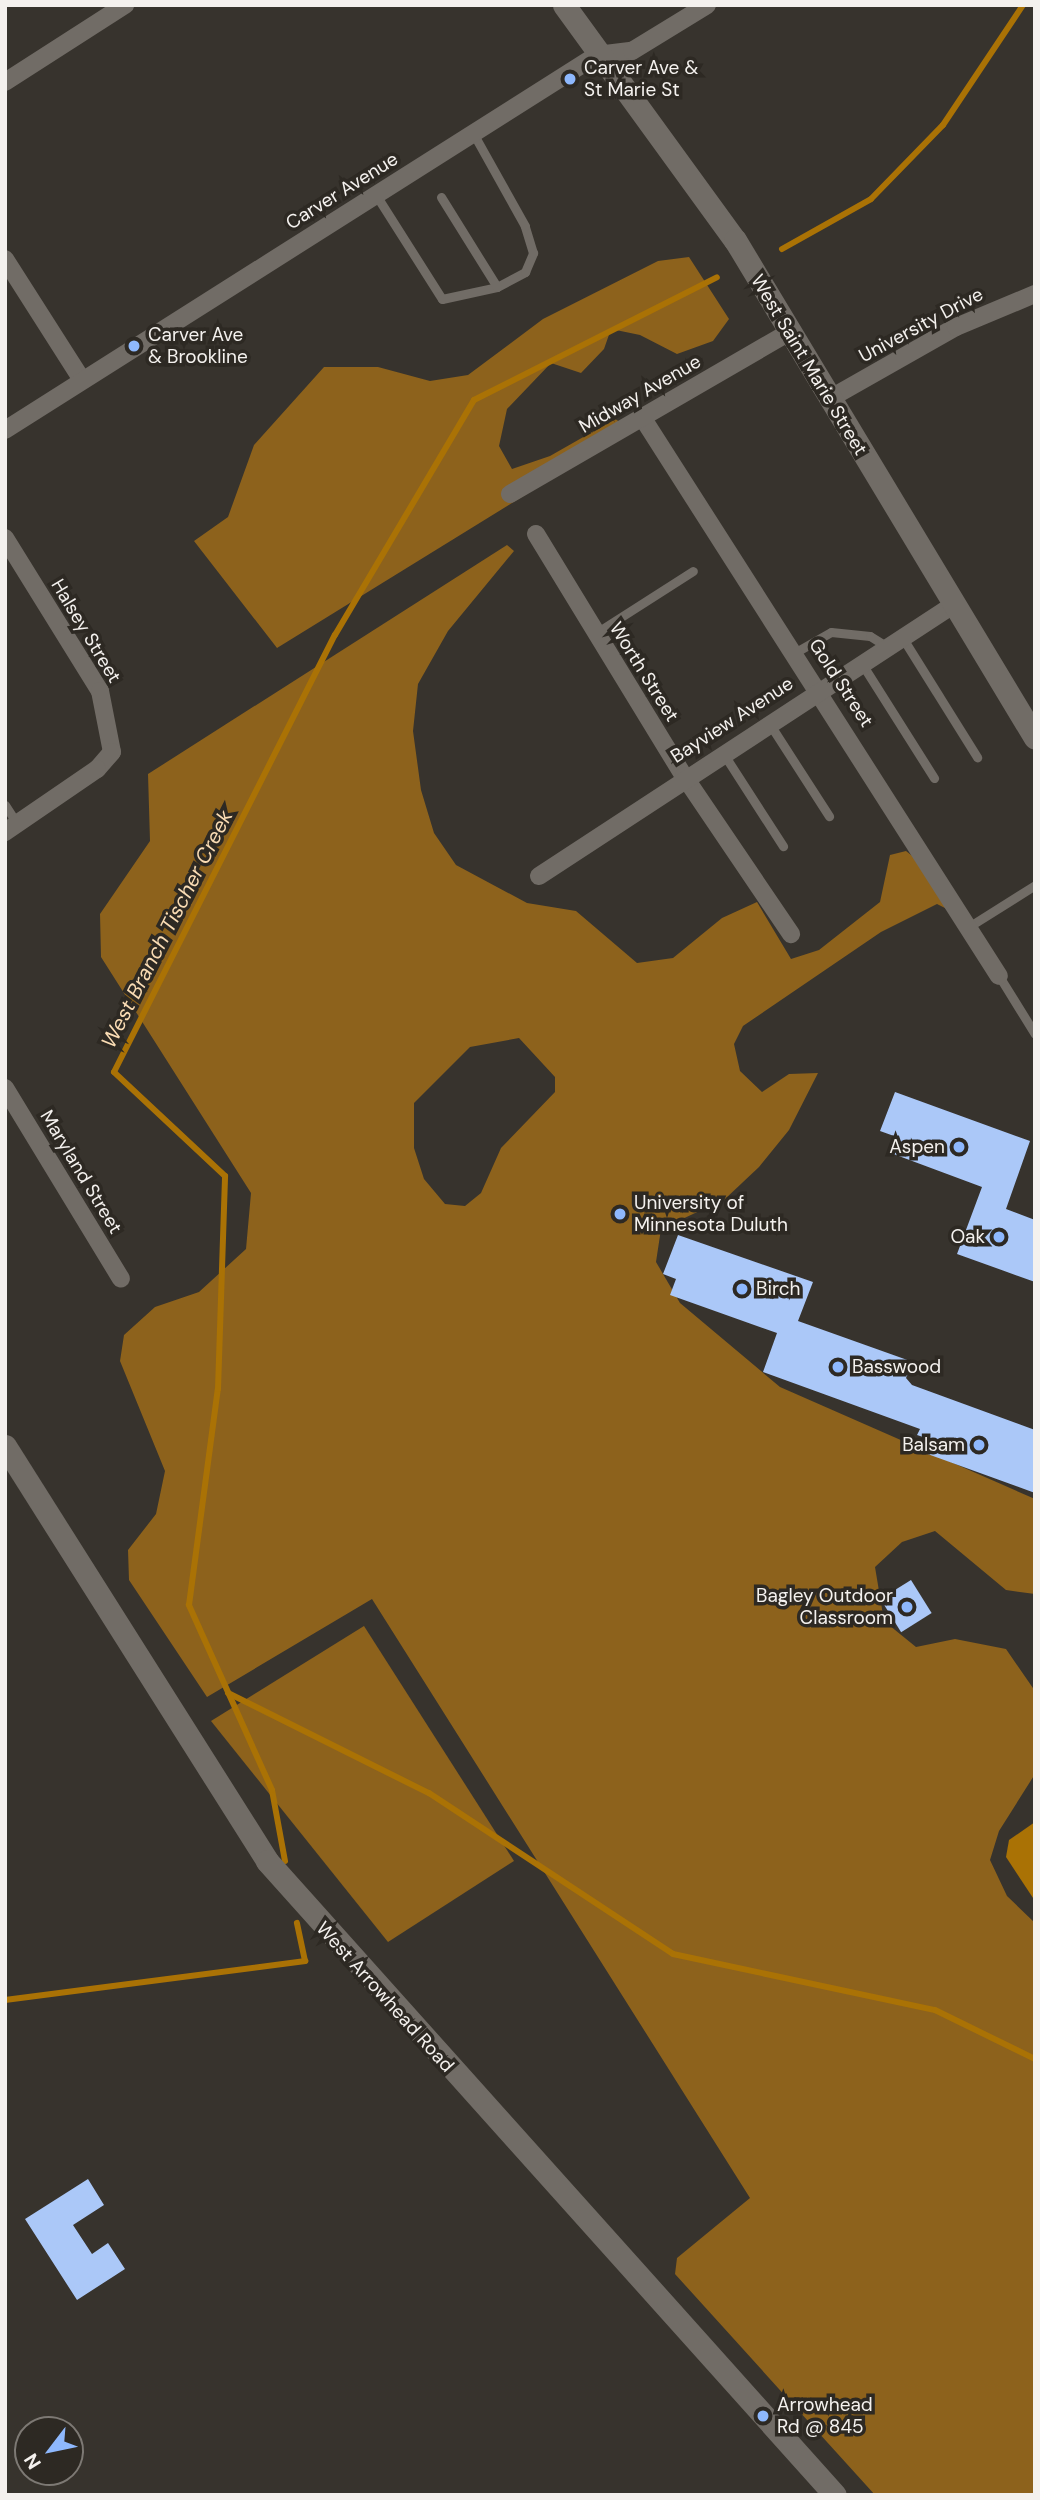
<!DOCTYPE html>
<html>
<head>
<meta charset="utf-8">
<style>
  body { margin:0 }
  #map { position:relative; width:1040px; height:2500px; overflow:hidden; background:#37332d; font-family:"DM Sans",sans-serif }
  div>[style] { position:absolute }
  .forest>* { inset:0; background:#8d621c }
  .water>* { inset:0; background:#aa7205 }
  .stream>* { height:6px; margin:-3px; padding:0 3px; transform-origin:3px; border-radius:3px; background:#aa7205 }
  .building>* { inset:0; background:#abc8f8; transform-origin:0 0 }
  .service>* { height:9px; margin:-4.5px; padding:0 4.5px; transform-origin:4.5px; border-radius:4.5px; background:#716c66 }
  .minor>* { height:18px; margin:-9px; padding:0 9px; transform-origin:9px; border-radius:9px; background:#716c66 }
  .tertiary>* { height:23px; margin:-11.5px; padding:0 11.5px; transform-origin:11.5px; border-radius:11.5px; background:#716c66 }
  .dots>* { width:19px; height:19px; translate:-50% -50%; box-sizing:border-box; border:4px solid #2d2923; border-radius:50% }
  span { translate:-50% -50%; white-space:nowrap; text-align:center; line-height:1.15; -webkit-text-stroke:7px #2d2923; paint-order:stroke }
  .poi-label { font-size:19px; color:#f4f1ee }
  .left { translate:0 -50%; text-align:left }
  .right { translate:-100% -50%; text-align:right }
  .street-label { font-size:19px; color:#f4f1ee }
  .water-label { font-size:21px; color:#fadcb4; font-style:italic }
  .frame { position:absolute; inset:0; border:7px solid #f4f1ee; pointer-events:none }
  .north { position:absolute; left:14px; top:2416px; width:70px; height:70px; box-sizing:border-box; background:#2d2923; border:2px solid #7d7974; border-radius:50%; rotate:238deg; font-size:19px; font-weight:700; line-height:28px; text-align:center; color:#f4f1ee }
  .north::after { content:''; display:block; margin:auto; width:24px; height:32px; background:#8eb8fd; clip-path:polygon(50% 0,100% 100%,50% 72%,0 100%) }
</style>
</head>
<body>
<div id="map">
  <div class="forest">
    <div style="clip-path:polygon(689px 257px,729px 319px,713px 341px,677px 354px,640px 335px,611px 329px,604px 349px,581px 373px,551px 363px,507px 409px,499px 446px,512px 469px,550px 456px,615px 419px,632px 429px,277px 648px,194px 541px,228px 517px,254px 445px,324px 367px,378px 367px,430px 381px,468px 375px,543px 319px,658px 261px)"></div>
    <div style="clip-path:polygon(evenodd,507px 545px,514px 551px,448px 631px,418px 684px,413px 731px,421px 790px,434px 833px,456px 865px,527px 903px,576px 911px,637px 963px,673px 958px,722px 918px,757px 902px,791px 959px,819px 950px,880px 902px,890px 855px,906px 851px,925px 866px,949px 910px,937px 904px,881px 932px,743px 1026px,734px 1044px,740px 1071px,762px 1092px,789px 1074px,818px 1073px,789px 1130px,759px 1167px,725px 1199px,661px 1229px,656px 1262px,680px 1303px,780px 1387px,1035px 1499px,1035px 1594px,1006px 1590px,935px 1531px,902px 1542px,875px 1567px,884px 1621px,916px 1647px,955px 1639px,1006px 1649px,1035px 1691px,1035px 1774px,999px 1831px,990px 1860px,1007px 1896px,1035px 1923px,1035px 2495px,875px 2495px,675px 2274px,677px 2258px,750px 2198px,372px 1599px,207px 1697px,129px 1580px,128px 1550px,156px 1514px,165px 1471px,120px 1361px,124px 1335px,155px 1307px,199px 1292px,246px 1249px,251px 1193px,101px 957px,100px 914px,150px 841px,148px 774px,507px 545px,519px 1038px,555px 1077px,555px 1092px,501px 1148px,481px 1193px,465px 1206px,445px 1204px,424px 1179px,414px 1148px,414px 1103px,470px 1047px,519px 1038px)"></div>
    <div style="clip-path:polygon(364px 1626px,514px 1861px,388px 1942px,211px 1721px)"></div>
  </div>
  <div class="water">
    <div style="clip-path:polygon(1035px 1822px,1035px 1901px,1006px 1857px,1009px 1840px)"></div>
  </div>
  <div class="stream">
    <div style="left:782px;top:249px;width:102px;rotate:-29.3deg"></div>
    <div style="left:871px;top:199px;width:103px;rotate:-45.8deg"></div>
    <div style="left:943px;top:125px;width:144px;rotate:-56.3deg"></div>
    <div style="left:228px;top:1693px;width:225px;rotate:26.5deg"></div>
    <div style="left:429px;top:1793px;width:292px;rotate:33.4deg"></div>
    <div style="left:673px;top:1954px;width:268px;rotate:12.1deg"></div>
    <div style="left:935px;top:2010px;width:111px;rotate:26.1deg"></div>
    <div style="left:285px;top:1861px;width:72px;rotate:-100.4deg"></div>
    <div style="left:272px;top:1790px;width:203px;rotate:-114.2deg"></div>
    <div style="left:189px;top:1605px;width:218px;rotate:-82.4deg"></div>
    <div style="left:218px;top:1389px;width:213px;rotate:-88.1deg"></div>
    <div style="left:225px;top:1176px;width:152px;rotate:-136.9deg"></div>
    <div style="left:114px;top:1072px;width:490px;rotate:-63.2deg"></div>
    <div style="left:335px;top:635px;width:273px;rotate:-59.4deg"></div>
    <div style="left:474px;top:400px;width:272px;rotate:-26.8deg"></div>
    <div style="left:5px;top:2000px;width:303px;rotate:-7.4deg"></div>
    <div style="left:305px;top:1961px;width:39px;rotate:-102deg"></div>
  </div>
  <div class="building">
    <div style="clip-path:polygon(895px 1092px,1030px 1141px,1006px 1209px,1035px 1220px,1035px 1282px,957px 1254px,982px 1187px,888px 1152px,894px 1136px,880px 1131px)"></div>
    <div style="clip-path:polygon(678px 1235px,813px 1282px,798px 1321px,913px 1362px,906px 1378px,912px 1385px,1035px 1430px,1035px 1493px,922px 1452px,926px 1438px,917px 1435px,920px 1429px,763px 1372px,777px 1333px,670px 1295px,676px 1279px,663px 1274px)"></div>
    <div style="left:911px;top:1580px;width:39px;height:36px;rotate:58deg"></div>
    <div style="clip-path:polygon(88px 2179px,104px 2205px,73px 2225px,92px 2254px,108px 2243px,125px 2269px,77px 2300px,25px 2219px)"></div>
  </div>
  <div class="service">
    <div style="left:376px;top:195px;width:123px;rotate:57.6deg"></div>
    <div style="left:442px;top:299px;width:56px;rotate:-12.3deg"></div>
    <div style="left:497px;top:287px;width:32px;rotate:-28deg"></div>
    <div style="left:525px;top:272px;width:21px;rotate:-67deg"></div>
    <div style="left:533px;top:253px;width:28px;rotate:-107deg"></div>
    <div style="left:525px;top:226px;width:107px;rotate:-119.2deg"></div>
    <div style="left:441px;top:197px;width:106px;rotate:58.1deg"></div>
    <div style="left:596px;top:633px;width:115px;rotate:-32.6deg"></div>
    <div style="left:902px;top:637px;width:142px;rotate:58deg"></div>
    <div style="left:796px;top:652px;width:40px;rotate:-29.7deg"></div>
    <div style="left:831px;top:632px;width:39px;rotate:6deg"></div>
    <div style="left:870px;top:636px;width:19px;rotate:32deg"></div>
    <div style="left:862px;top:664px;width:135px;rotate:57.7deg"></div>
    <div style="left:769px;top:723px;width:111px;rotate:57.2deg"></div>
    <div style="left:723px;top:753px;width:111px;rotate:57.2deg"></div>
    <div style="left:5px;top:805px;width:24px;rotate:57deg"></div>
    <div style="left:970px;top:926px;width:77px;rotate:-32.2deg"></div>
    <div style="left:999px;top:976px;width:68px;rotate:58.2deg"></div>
  </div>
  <div class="minor">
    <div style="left:5px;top:82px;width:143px;rotate:-32.7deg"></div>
    <div style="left:5px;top:259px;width:143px;rotate:57.5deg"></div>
    <div style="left:829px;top:399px;width:146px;rotate:-29.6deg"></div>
    <div style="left:956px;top:327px;width:86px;rotate:-22.7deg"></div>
    <div style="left:642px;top:417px;width:663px;rotate:57.44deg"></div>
    <div style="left:5px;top:430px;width:701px;rotate:-32.35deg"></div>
    <div style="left:597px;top:55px;width:35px;rotate:-7deg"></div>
    <div style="left:632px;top:51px;width:88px;rotate:-31.5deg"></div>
    <div style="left:510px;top:494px;width:325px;rotate:-30.1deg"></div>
    <div style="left:536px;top:534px;width:284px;rotate:58.6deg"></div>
    <div style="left:684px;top:776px;width:191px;rotate:55.9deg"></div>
    <div style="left:5px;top:538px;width:180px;rotate:58.2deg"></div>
    <div style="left:100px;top:691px;width:62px;rotate:78.9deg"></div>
    <div style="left:112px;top:752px;width:23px;rotate:131deg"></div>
    <div style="left:97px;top:769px;width:112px;rotate:145.6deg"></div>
    <div style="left:539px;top:876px;width:493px;rotate:-33.2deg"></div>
    <div style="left:5px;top:1088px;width:223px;rotate:58.7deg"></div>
  </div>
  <div class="tertiary">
    <div style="left:564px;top:5px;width:291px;rotate:54deg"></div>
    <div style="left:735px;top:240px;width:581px;rotate:58.93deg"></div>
    <div style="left:5px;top:1446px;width:491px;rotate:57.7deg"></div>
    <div style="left:267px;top:1861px;width:851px;rotate:48.14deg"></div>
  </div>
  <div class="dots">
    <div style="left:570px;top:79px;background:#8eb8fd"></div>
    <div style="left:134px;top:346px;background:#8eb8fd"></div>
    <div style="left:959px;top:1147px;background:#8eb8fd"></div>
    <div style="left:620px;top:1214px;background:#8eb8fd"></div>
    <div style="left:999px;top:1237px;background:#8eb8fd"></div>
    <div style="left:742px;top:1289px;background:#8eb8fd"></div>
    <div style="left:838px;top:1367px;background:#8eb8fd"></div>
    <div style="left:979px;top:1445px;background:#8eb8fd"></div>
    <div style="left:907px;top:1607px;background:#8eb8fd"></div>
    <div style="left:763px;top:2416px;background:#8eb8fd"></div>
  </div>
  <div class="poi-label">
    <span class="left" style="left:584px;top:79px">Carver Ave &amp;<br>St Marie St</span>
    <span class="left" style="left:148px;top:346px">Carver Ave<br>&amp; Brookline</span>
    <span class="right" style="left:945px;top:1147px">Aspen</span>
    <span class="left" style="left:634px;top:1214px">University of<br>Minnesota Duluth</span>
    <span class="right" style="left:985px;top:1237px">Oak</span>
    <span class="left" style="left:756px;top:1289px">Birch</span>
    <span class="left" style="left:852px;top:1367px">Basswood</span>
    <span class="right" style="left:965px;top:1445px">Balsam</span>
    <span class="right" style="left:893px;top:1607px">Bagley Outdoor<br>Classroom</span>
    <span class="left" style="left:777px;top:2416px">Arrowhead<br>Rd @ 845</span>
  </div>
  <div class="street-label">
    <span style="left:342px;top:191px;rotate:-32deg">Carver Avenue</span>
    <span style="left:921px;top:325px;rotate:-28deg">University Drive</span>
    <span style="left:809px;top:365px;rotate:59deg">West Saint Marie Street</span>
    <span style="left:640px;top:394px;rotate:-30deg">Midway Avenue</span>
    <span style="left:86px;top:631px;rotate:59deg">Halsey Street</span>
    <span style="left:644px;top:672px;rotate:58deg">Worth Street</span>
    <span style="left:841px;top:683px;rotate:57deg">Gold Street</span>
    <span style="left:732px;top:720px;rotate:-33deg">Bayview Avenue</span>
    <span style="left:81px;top:1172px;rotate:59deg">Maryland Street</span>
    <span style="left:385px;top:1997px;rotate:48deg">West Arrowhead Road</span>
  </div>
  <div class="water-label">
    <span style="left:167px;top:929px;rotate:-63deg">West Branch Tischer Creek</span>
  </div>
  <div class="frame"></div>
  <div class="north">N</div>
</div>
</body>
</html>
